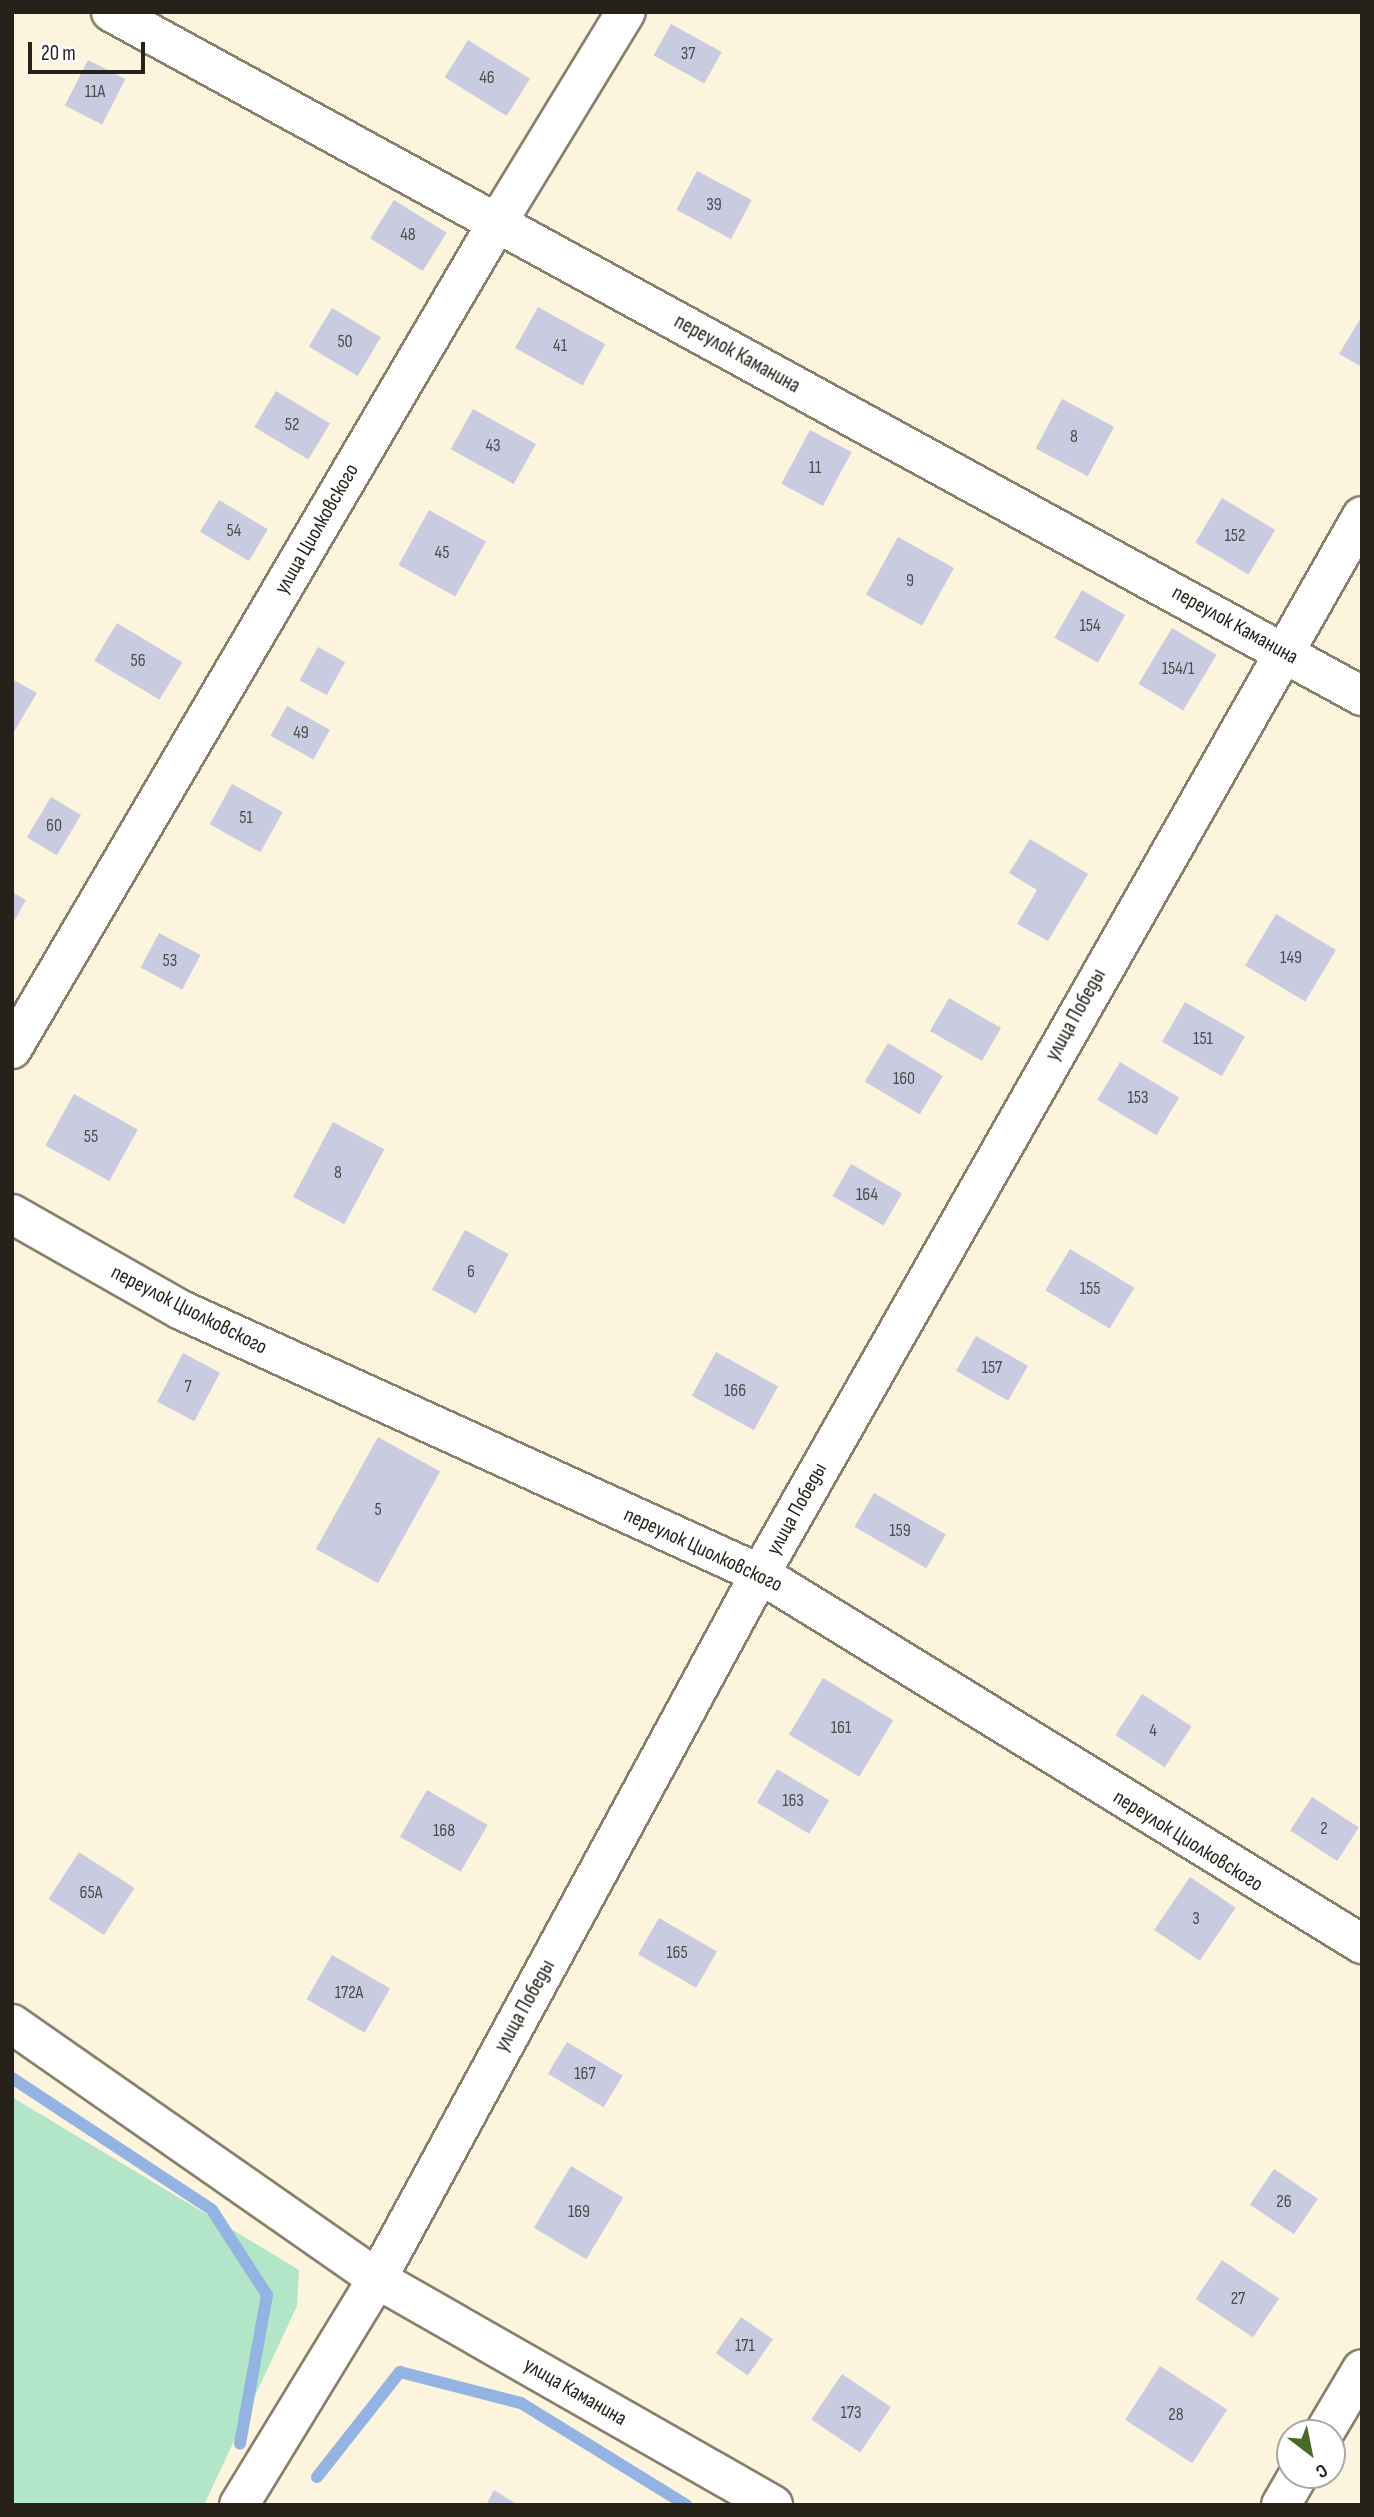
<!DOCTYPE html>
<html>
<head>
<meta charset="utf-8">
<style>
  body { margin:0 }
  #map { position:relative; width:1374px; height:2517px; overflow:hidden; background:#fdf4de; font-family:"Sofia Sans Condensed",sans-serif }
  div>[style] { position:absolute }
  .green>* { inset:0; background:#b3e6c8 }
  .stream>* { height:12px; margin:-6px; padding:0 6px; transform-origin:6px; border-radius:6px; background:#93b4e2 }
  .building>* { inset:0; background:#c9cbe0; transform-origin:0 0 }
  .roads { filter:drop-shadow(2px 0 #887f6c) drop-shadow(-2px 0 #887f6c) drop-shadow(0 2px #887f6c) drop-shadow(0 -2px #887f6c) }
  .minor>* { height:38px; margin:-19px; padding:0 19px; transform-origin:19px; border-radius:19px; background:#fff }
  .tertiary>* { height:38px; margin:-19px; padding:0 19px; transform-origin:19px; border-radius:19px; background:#fff }
  span { translate:-50% -50%; white-space:nowrap; text-align:center; line-height:1.15; -webkit-text-stroke:7px #fff; paint-order:stroke }
  .number-label { font-size:18px; color:#4f4c4c }
  .number-label span { -webkit-text-stroke-width:0 }
  .street-label { font-size:21px; color:#26221a }
  .frame { position:absolute; inset:0; border:14px solid #26221a; pointer-events:none }
  .north { position:absolute; left:1276px; top:2419px; width:70px; height:70px; box-sizing:border-box; background:#fff; border:2px solid #a8a7a3; border-radius:50%; rotate:148deg; font-size:19px; font-weight:700; line-height:28px; text-align:center; color:#26221a }
  .north::after { content:''; display:block; margin:auto; width:24px; height:32px; background:#466b25; clip-path:polygon(50% 0,100% 100%,50% 72%,0 100%) }
  .scale { position:absolute; left:28px; top:42px; width:117px; height:32px; box-sizing:border-box; border:4px solid #26221a; border-top:0; padding-left:9px; font-size:21px; line-height:24px; white-space:nowrap; color:#26221a; -webkit-text-stroke:5px #fff; paint-order:stroke }
</style>
</head>
<body>
<div id="map">
  <div class="green">
    <div style="clip-path:polygon(12px 2097px,299px 2270px,297px 2306px,204px 2505px,12px 2505px)"></div>
  </div>
  <div class="stream">
    <div style="left:12px;top:2078px;width:240px;rotate:33.4deg"></div>
    <div style="left:212px;top:2210px;width:101px;rotate:57.1deg"></div>
    <div style="left:267px;top:2295px;width:151px;rotate:100.3deg"></div>
    <div style="left:317px;top:2477px;width:134px;rotate:-51.7deg"></div>
    <div style="left:400px;top:2372px;width:125px;rotate:14.4deg"></div>
    <div style="left:521px;top:2403px;width:194px;rotate:31.7deg"></div>
  </div>
  <div class="building">
    <div style="left:671px;top:24px;width:58px;height:36px;rotate:29deg"></div>
    <div style="left:468px;top:40px;width:73px;height:44px;rotate:32deg"></div>
    <div style="left:88px;top:60px;width:42px;height:51px;rotate:27deg"></div>
    <div style="left:697px;top:171px;width:62px;height:44px;rotate:28deg"></div>
    <div style="left:394px;top:200px;width:62px;height:45px;rotate:32deg"></div>
    <div style="left:538px;top:307px;width:77px;height:47px;rotate:29deg"></div>
    <div style="left:332px;top:308px;width:57px;height:45px;rotate:31deg"></div>
    <div style="clip-path:polygon(1362px 316px,1362px 367px,1339px 354px)"></div>
    <div style="left:276px;top:391px;width:63px;height:42px;rotate:31deg"></div>
    <div style="left:1062px;top:399px;width:59px;height:56px;rotate:28deg"></div>
    <div style="left:473px;top:409px;width:72px;height:46px;rotate:29deg"></div>
    <div style="left:810px;top:430px;width:47px;height:61px;rotate:28deg"></div>
    <div style="left:1222px;top:498px;width:62px;height:52px;rotate:31deg"></div>
    <div style="left:219px;top:500px;width:57px;height:37px;rotate:31deg"></div>
    <div style="left:429px;top:510px;width:65px;height:63px;rotate:29deg"></div>
    <div style="left:898px;top:537px;width:64px;height:66px;rotate:29deg"></div>
    <div style="left:1082px;top:590px;width:50px;height:55px;rotate:30deg"></div>
    <div style="left:117px;top:623px;width:76px;height:44px;rotate:31deg"></div>
    <div style="left:1172px;top:628px;width:52px;height:65px;rotate:31deg"></div>
    <div style="left:318px;top:647px;width:31px;height:38px;rotate:29deg"></div>
    <div style="clip-path:polygon(12px 679px,37px 693px,12px 735px)"></div>
    <div style="left:287px;top:706px;width:49px;height:34px;rotate:29deg"></div>
    <div style="left:232px;top:784px;width:58px;height:46px;rotate:29deg"></div>
    <div style="left:51px;top:797px;width:35px;height:47px;rotate:31deg"></div>
    <div style="clip-path:polygon(1030px 839px,1088px 874px,1048px 941px,1017px 924px,1037px 890px,1009px 873px)"></div>
    <div style="clip-path:polygon(12px 892px,26px 900px,12px 925px)"></div>
    <div style="left:1276px;top:914px;width:70px;height:60px;rotate:31deg"></div>
    <div style="left:159px;top:933px;width:47px;height:39px;rotate:28deg"></div>
    <div style="left:949px;top:998px;width:60px;height:38px;rotate:30deg"></div>
    <div style="left:1185px;top:1002px;width:69px;height:46px;rotate:30deg"></div>
    <div style="left:888px;top:1043px;width:64px;height:45px;rotate:31deg"></div>
    <div style="left:1120px;top:1062px;width:69px;height:44px;rotate:31deg"></div>
    <div style="left:74px;top:1094px;width:73px;height:59px;rotate:29deg"></div>
    <div style="left:333px;top:1122px;width:58px;height:85px;rotate:28deg"></div>
    <div style="left:851px;top:1164px;width:59px;height:37px;rotate:30deg"></div>
    <div style="left:465px;top:1230px;width:50px;height:68px;rotate:29deg"></div>
    <div style="left:1070px;top:1249px;width:75px;height:48px;rotate:31deg"></div>
    <div style="left:976px;top:1336px;width:60px;height:40px;rotate:30deg"></div>
    <div style="left:716px;top:1352px;width:71px;height:50px;rotate:29deg"></div>
    <div style="left:183px;top:1353px;width:42px;height:55px;rotate:28deg"></div>
    <div style="left:378px;top:1437px;width:71px;height:128px;rotate:29deg"></div>
    <div style="left:874px;top:1493px;width:83px;height:39px;rotate:30deg"></div>
    <div style="left:823px;top:1678px;width:82px;height:66px;rotate:31deg"></div>
    <div style="left:1142px;top:1694px;width:59px;height:49px;rotate:33deg"></div>
    <div style="left:777px;top:1769px;width:61px;height:39px;rotate:31deg"></div>
    <div style="left:427px;top:1790px;width:70px;height:54px;rotate:30deg"></div>
    <div style="left:1312px;top:1797px;width:56px;height:40px;rotate:33deg"></div>
    <div style="left:79px;top:1852px;width:66px;height:56px;rotate:33deg"></div>
    <div style="left:1190px;top:1877px;width:55px;height:64px;rotate:34deg"></div>
    <div style="left:659px;top:1918px;width:67px;height:42px;rotate:30deg"></div>
    <div style="left:332px;top:1955px;width:67px;height:51px;rotate:30deg"></div>
    <div style="left:567px;top:2042px;width:65px;height:37px;rotate:31deg"></div>
    <div style="left:571px;top:2166px;width:61px;height:72px;rotate:31deg"></div>
    <div style="left:1274px;top:2169px;width:53px;height:43px;rotate:34deg"></div>
    <div style="left:1222px;top:2260px;width:69px;height:47px;rotate:34deg"></div>
    <div style="left:741px;top:2317px;width:39px;height:44px;rotate:35deg"></div>
    <div style="left:1160px;top:2366px;width:80px;height:64px;rotate:33deg"></div>
    <div style="left:842px;top:2374px;width:59px;height:55px;rotate:34deg"></div>
    <div style="clip-path:polygon(494px 2490px,518px 2505px,486px 2505px)"></div>
  </div>
  <div class="roads">
    <div class="minor">
      <div style="left:111px;top:12px;width:1426px;rotate:28.67deg"></div>
      <div style="left:12px;top:1049px;width:958px;rotate:-59.58deg"></div>
      <div style="left:497px;top:223px;width:247px;rotate:-58.6deg"></div>
      <div style="left:12px;top:1214px;width:194px;rotate:29.6deg"></div>
      <div style="left:181px;top:1310px;width:636px;rotate:24.51deg"></div>
      <div style="left:760px;top:1574px;width:707px;rotate:31.58deg"></div>
      <div style="left:12px;top:2024px;width:445px;rotate:34.9deg"></div>
      <div style="left:377px;top:2279px;width:456px;rotate:29.7deg"></div>
      <div style="left:1324px;top:2433px;width:74px;rotate:-59.3deg"></div>
      <div style="left:1281px;top:2505px;width:34px;rotate:-60deg"></div>
    </div>
    <div class="tertiary">
      <div style="left:239px;top:2505px;width:265px;rotate:-58.6deg"></div>
      <div style="left:377px;top:2279px;width:802px;rotate:-61.49deg"></div>
      <div style="left:760px;top:1574px;width:1217px;rotate:-60.36deg"></div>
    </div>
  </div>
  <div class="number-label">
    <span style="left:688px;top:54px">37</span>
    <span style="left:487px;top:78px">46</span>
    <span style="left:95px;top:92px">11А</span>
    <span style="left:714px;top:205px">39</span>
    <span style="left:408px;top:235px">48</span>
    <span style="left:345px;top:342px">50</span>
    <span style="left:560px;top:346px">41</span>
    <span style="left:292px;top:425px">52</span>
    <span style="left:1074px;top:437px">8</span>
    <span style="left:493px;top:446px">43</span>
    <span style="left:815px;top:468px">11</span>
    <span style="left:234px;top:531px">54</span>
    <span style="left:1235px;top:536px">152</span>
    <span style="left:442px;top:553px">45</span>
    <span style="left:910px;top:581px">9</span>
    <span style="left:1090px;top:626px">154</span>
    <span style="left:138px;top:661px">56</span>
    <span style="left:1178px;top:669px">154/1</span>
    <span style="left:301px;top:733px">49</span>
    <span style="left:246px;top:818px">51</span>
    <span style="left:54px;top:826px">60</span>
    <span style="left:1291px;top:958px">149</span>
    <span style="left:170px;top:961px">53</span>
    <span style="left:1203px;top:1039px">151</span>
    <span style="left:904px;top:1079px">160</span>
    <span style="left:1138px;top:1098px">153</span>
    <span style="left:91px;top:1137px">55</span>
    <span style="left:338px;top:1173px">8</span>
    <span style="left:867px;top:1195px">164</span>
    <span style="left:471px;top:1272px">6</span>
    <span style="left:1090px;top:1289px">155</span>
    <span style="left:992px;top:1368px">157</span>
    <span style="left:188px;top:1387px">7</span>
    <span style="left:735px;top:1391px">166</span>
    <span style="left:378px;top:1510px">5</span>
    <span style="left:900px;top:1531px">159</span>
    <span style="left:841px;top:1728px">161</span>
    <span style="left:1153px;top:1731px">4</span>
    <span style="left:793px;top:1801px">163</span>
    <span style="left:1324px;top:1829px">2</span>
    <span style="left:444px;top:1831px">168</span>
    <span style="left:91px;top:1893px">65А</span>
    <span style="left:1196px;top:1919px">3</span>
    <span style="left:677px;top:1953px">165</span>
    <span style="left:349px;top:1993px">172А</span>
    <span style="left:585px;top:2074px">167</span>
    <span style="left:1284px;top:2202px">26</span>
    <span style="left:579px;top:2212px">169</span>
    <span style="left:1238px;top:2299px">27</span>
    <span style="left:745px;top:2346px">171</span>
    <span style="left:851px;top:2413px">173</span>
    <span style="left:1176px;top:2415px">28</span>
  </div>
  <div class="street-label">
    <span style="left:737px;top:354px;rotate:29deg">переулок Каманина</span>
    <span style="left:317px;top:529px;rotate:-60deg">улица Циолковского</span>
    <span style="left:1235px;top:625px;rotate:29deg">переулок Каманина</span>
    <span style="left:1076px;top:1015px;rotate:-61deg">улица Победы</span>
    <span style="left:189px;top:1310px;rotate:27deg">переулок Циолковского</span>
    <span style="left:797px;top:1509px;rotate:-61deg">улица Победы</span>
    <span style="left:703px;top:1550px;rotate:25deg">переулок Циолковского</span>
    <span style="left:1188px;top:1841px;rotate:32deg">переулок Циолковского</span>
    <span style="left:525px;top:2006px;rotate:-61deg">улица Победы</span>
    <span style="left:575px;top:2392px;rotate:30deg">улица Каманина</span>
  </div>
  <div class="frame"></div>
  <div class="north">С</div>
  <div class="scale">20 m</div>
</div>
</body>
</html>
